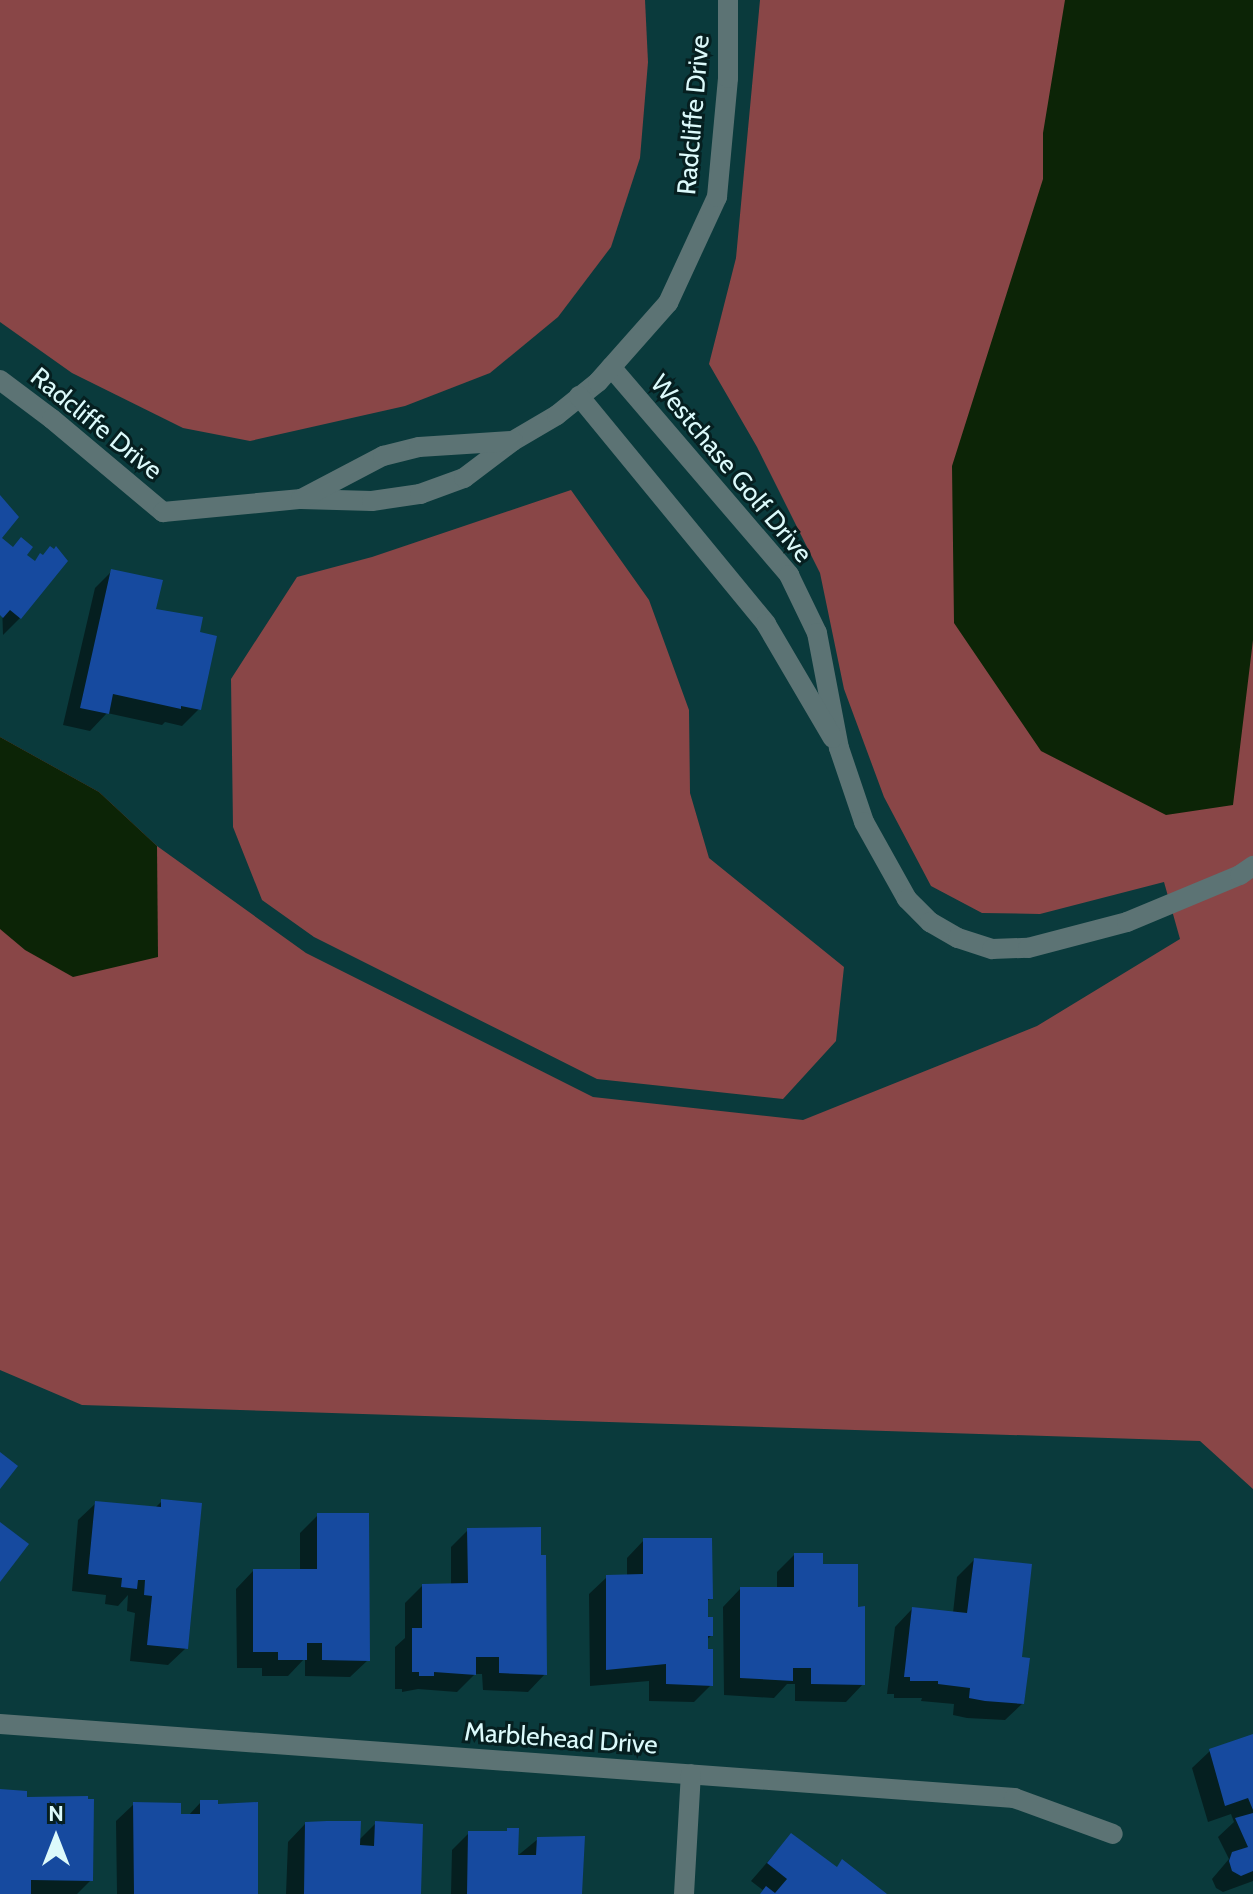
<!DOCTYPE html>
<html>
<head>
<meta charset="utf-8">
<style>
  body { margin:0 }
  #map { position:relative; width:1253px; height:1894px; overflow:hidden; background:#0a3a3c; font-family:Cabin,sans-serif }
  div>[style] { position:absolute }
  .green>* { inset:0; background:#894647 }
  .water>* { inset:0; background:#0c2406 }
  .shadow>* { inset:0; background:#0007 }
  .building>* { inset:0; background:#164a9f }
  .minor>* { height:20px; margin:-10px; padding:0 10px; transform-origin:10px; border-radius:10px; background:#5c7374 }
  span { translate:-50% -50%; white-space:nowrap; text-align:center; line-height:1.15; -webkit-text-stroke:6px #061f20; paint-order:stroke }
  .street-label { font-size:26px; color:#dcfafb }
  .north { position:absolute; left:16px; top:1798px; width:80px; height:80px; -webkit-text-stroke:6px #061f20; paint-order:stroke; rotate:0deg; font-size:22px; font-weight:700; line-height:32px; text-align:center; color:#dcfafb }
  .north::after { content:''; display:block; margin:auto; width:28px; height:36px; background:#dcfafb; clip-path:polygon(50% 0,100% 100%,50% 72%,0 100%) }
</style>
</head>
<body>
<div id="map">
  <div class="green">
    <div style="clip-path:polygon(0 0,645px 0,648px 62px,640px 158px,611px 247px,558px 317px,490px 373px,405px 406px,250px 441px,183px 428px,72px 373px,0 322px)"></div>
    <div style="clip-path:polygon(760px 0,1253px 0,1253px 1489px,1200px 1441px,82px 1405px,0 1370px,0 737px,99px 792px,157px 846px,306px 953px,593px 1097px,803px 1120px,1037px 1026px,1180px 939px,1164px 882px,1040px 914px,982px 913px,931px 886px,884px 797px,844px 689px,820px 573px,757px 447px,709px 364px,736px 258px)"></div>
    <div style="clip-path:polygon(571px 490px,649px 600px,689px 710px,690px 793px,709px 858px,844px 967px,836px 1041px,783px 1099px,597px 1079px,314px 937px,262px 900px,233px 827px,231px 679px,297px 577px,372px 557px)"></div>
  </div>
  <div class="water">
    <div style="clip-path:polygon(1065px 0,1253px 0,1253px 640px,1233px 805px,1166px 815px,1041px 751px,954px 623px,952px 466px,1043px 179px,1043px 133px)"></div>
    <div style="clip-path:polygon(0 737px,99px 792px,157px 846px,158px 957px,73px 977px,25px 950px,0 929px)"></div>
  </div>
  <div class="shadow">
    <div style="clip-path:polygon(0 540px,34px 562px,42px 557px,20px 618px,3px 635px)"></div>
    <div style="clip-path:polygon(112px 571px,153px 610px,197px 634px,199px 709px,182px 726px,165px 722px,162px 725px,107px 713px,90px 731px,63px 725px,95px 588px)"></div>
    <div style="clip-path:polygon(162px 1501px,186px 1648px,168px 1665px,130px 1661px,135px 1613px,127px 1611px,128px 1595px,118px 1606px,105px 1604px,106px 1595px,72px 1591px,78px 1520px,96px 1503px,154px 1509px)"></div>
    <div style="clip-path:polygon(318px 1515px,368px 1660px,350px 1677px,305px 1676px,305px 1658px,288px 1676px,262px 1676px,262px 1668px,237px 1668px,236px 1589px,253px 1571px,300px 1571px,300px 1533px)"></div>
    <div style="clip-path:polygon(468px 1530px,545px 1674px,528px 1692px,483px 1690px,482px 1674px,475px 1674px,457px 1692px,418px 1689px,402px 1692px,402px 1689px,395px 1689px,395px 1647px,405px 1638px,405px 1603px,422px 1586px,451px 1585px,451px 1547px)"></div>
    <div style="clip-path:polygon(644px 1540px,711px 1598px,706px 1602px,711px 1636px,706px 1640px,711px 1685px,694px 1702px,649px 1701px,649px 1681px,590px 1686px,589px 1594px,607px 1577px,627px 1576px,627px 1558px)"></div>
    <div style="clip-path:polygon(794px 1555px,821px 1566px,856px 1609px,863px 1684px,846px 1702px,795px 1701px,795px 1684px,787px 1684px,774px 1698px,724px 1695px,723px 1607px,740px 1589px,777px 1589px,777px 1572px)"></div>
    <div style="clip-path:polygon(974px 1560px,1020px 1659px,1023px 1703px,1005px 1720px,967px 1718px,953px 1715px,954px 1704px,921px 1701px,922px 1698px,894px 1698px,894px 1694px,887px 1694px,895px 1627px,912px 1609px,953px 1613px,957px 1577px)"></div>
    <div style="clip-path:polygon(1253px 1736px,1253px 1881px,1223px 1892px,1216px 1888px,1212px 1879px,1229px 1859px,1218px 1837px,1234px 1822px,1231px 1814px,1208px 1822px,1192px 1768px,1210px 1751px)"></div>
    <div style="clip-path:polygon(0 1792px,24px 1799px,91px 1880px,77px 1894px,0 1894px)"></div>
    <div style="clip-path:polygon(201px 1802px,256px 1894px,117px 1894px,116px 1821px,134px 1804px,179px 1816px,188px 1816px)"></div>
    <div style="clip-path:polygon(376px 1823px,419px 1894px,286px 1894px,288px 1842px,305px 1824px,358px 1841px)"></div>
    <div style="clip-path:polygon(517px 1831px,516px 1857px,538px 1839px,581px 1894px,451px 1894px,452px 1850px,469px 1833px)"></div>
    <div style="clip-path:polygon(791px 1835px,836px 1869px,884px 1894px,761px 1894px,764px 1891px,751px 1881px)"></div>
  </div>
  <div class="building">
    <div style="clip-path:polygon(0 495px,19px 517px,2px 538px,13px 547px,21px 537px,33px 547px,27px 555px,35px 561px,40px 553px,43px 555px,50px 546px,54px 549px,56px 546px,68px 561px,21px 619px,10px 610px,3px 618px,0 615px)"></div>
    <div style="clip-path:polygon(111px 569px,163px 580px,156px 609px,203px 617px,200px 632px,217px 636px,201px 710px,181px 706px,181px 709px,113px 694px,109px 714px,80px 708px)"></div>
    <div style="clip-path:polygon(0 1452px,18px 1466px,0 1489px)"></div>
    <div style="clip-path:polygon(161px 1499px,202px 1503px,188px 1649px,147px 1645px,152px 1596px,144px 1595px,145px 1580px,138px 1580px,137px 1589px,121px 1587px,122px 1578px,88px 1574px,95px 1501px,161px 1507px)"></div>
    <div style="clip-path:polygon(317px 1513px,369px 1513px,370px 1661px,322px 1660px,322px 1643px,307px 1643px,307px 1660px,278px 1660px,278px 1652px,253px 1652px,253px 1569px,317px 1569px)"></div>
    <div style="clip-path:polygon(0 1522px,29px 1544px,0 1582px)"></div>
    <div style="clip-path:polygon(541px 1527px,541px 1555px,546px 1555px,547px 1675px,499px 1673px,499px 1657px,476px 1657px,476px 1675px,434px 1672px,434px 1676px,419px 1676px,419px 1672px,412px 1672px,412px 1628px,422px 1628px,422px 1584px,468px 1583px,467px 1528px)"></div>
    <div style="clip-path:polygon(643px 1538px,712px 1538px,713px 1599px,708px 1599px,708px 1617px,713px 1617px,713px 1636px,708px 1636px,708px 1649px,713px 1649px,713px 1686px,666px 1684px,666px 1664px,606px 1670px,606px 1575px,643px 1574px)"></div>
    <div style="clip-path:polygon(794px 1553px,823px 1553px,823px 1564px,858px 1564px,858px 1607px,865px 1606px,865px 1685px,811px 1684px,811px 1668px,793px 1668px,793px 1681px,740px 1678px,740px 1587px,794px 1587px)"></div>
    <div style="clip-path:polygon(974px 1558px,1032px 1564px,1022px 1657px,1030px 1658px,1024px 1704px,985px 1701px,969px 1698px,970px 1688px,938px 1684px,938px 1681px,910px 1681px,910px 1677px,904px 1677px,912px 1607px,967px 1613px)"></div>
    <div style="clip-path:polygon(1253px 1734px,1253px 1810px,1248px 1798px,1225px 1806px,1209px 1749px)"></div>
    <div style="clip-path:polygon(0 1789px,27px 1791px,27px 1797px,88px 1796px,88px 1799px,94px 1799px,93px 1881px,31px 1880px,31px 1894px,0 1894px)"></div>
    <div style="clip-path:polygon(200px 1800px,218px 1800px,218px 1804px,258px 1802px,258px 1894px,134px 1894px,133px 1802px,181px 1803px,181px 1814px,200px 1814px)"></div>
    <div style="clip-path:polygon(1253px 1813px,1253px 1871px,1241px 1876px,1232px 1871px,1229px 1861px,1232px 1852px,1248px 1847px,1235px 1818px)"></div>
    <div style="clip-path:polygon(327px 1821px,361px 1821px,360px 1845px,374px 1846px,375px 1821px,423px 1824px,421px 1894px,304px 1894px,305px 1822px)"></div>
    <div style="clip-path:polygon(507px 1828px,519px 1828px,518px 1855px,536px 1855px,537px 1837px,585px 1836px,582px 1894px,467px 1894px,468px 1831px,507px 1831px)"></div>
    <div style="clip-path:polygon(791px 1833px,837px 1867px,842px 1859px,887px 1894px,760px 1894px,766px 1886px,775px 1893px,787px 1879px,767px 1863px)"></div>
  </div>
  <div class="minor">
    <div style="left:611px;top:367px;width:274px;rotate:49.4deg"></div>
    <div style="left:789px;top:575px;width:64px;rotate:64.2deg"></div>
    <div style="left:817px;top:633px;width:117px;rotate:79.2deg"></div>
    <div style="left:839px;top:748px;width:78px;rotate:71.3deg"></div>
    <div style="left:864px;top:822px;width:88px;rotate:60.8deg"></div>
    <div style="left:907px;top:899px;width:33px;rotate:45deg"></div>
    <div style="left:930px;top:922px;width:32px;rotate:30deg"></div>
    <div style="left:958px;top:938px;width:36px;rotate:18deg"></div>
    <div style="left:992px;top:949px;width:36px;rotate:-2deg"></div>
    <div style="left:1028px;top:948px;width:102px;rotate:-14.7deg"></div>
    <div style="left:1127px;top:922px;width:122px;rotate:-22.6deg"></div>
    <div style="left:1240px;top:875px;width:16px;rotate:-35deg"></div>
    <div style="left:0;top:380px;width:65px;rotate:36.9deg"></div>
    <div style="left:52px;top:419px;width:145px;rotate:40deg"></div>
    <div style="left:163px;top:512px;width:139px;rotate:-5.4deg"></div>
    <div style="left:301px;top:499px;width:71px;rotate:1.6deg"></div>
    <div style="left:372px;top:501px;width:49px;rotate:-8.3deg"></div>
    <div style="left:420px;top:494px;width:47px;rotate:-20deg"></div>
    <div style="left:464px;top:478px;width:61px;rotate:-37.1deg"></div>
    <div style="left:513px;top:441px;width:51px;rotate:-30.6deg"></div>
    <div style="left:557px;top:415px;width:53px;rotate:-38.8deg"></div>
    <div style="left:598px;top:382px;width:106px;rotate:-48.5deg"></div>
    <div style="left:668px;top:303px;width:117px;rotate:-65.2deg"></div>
    <div style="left:717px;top:197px;width:120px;rotate:-84.7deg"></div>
    <div style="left:728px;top:78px;width:78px;rotate:-90deg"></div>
    <div style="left:579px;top:396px;width:295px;rotate:50.6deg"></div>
    <div style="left:766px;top:624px;width:132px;rotate:59.6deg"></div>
    <div style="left:301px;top:499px;width:93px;rotate:-27.7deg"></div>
    <div style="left:383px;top:456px;width:37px;rotate:-14deg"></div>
    <div style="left:419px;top:447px;width:94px;rotate:-3.7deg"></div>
    <div style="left:0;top:1724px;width:1017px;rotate:4.17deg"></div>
    <div style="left:1014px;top:1798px;width:105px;rotate:20deg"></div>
    <div style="left:684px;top:1894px;width:120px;rotate:-86.7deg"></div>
  </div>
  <div class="street-label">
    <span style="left:694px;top:115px;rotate:-85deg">Radcliffe Drive</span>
    <span style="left:96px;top:424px;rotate:39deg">Radcliffe Drive</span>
    <span style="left:731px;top:469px;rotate:50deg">Westchase Golf Drive</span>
    <span style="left:561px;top:1739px;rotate:4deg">Marblehead Drive</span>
  </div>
  <div class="north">N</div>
</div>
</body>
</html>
